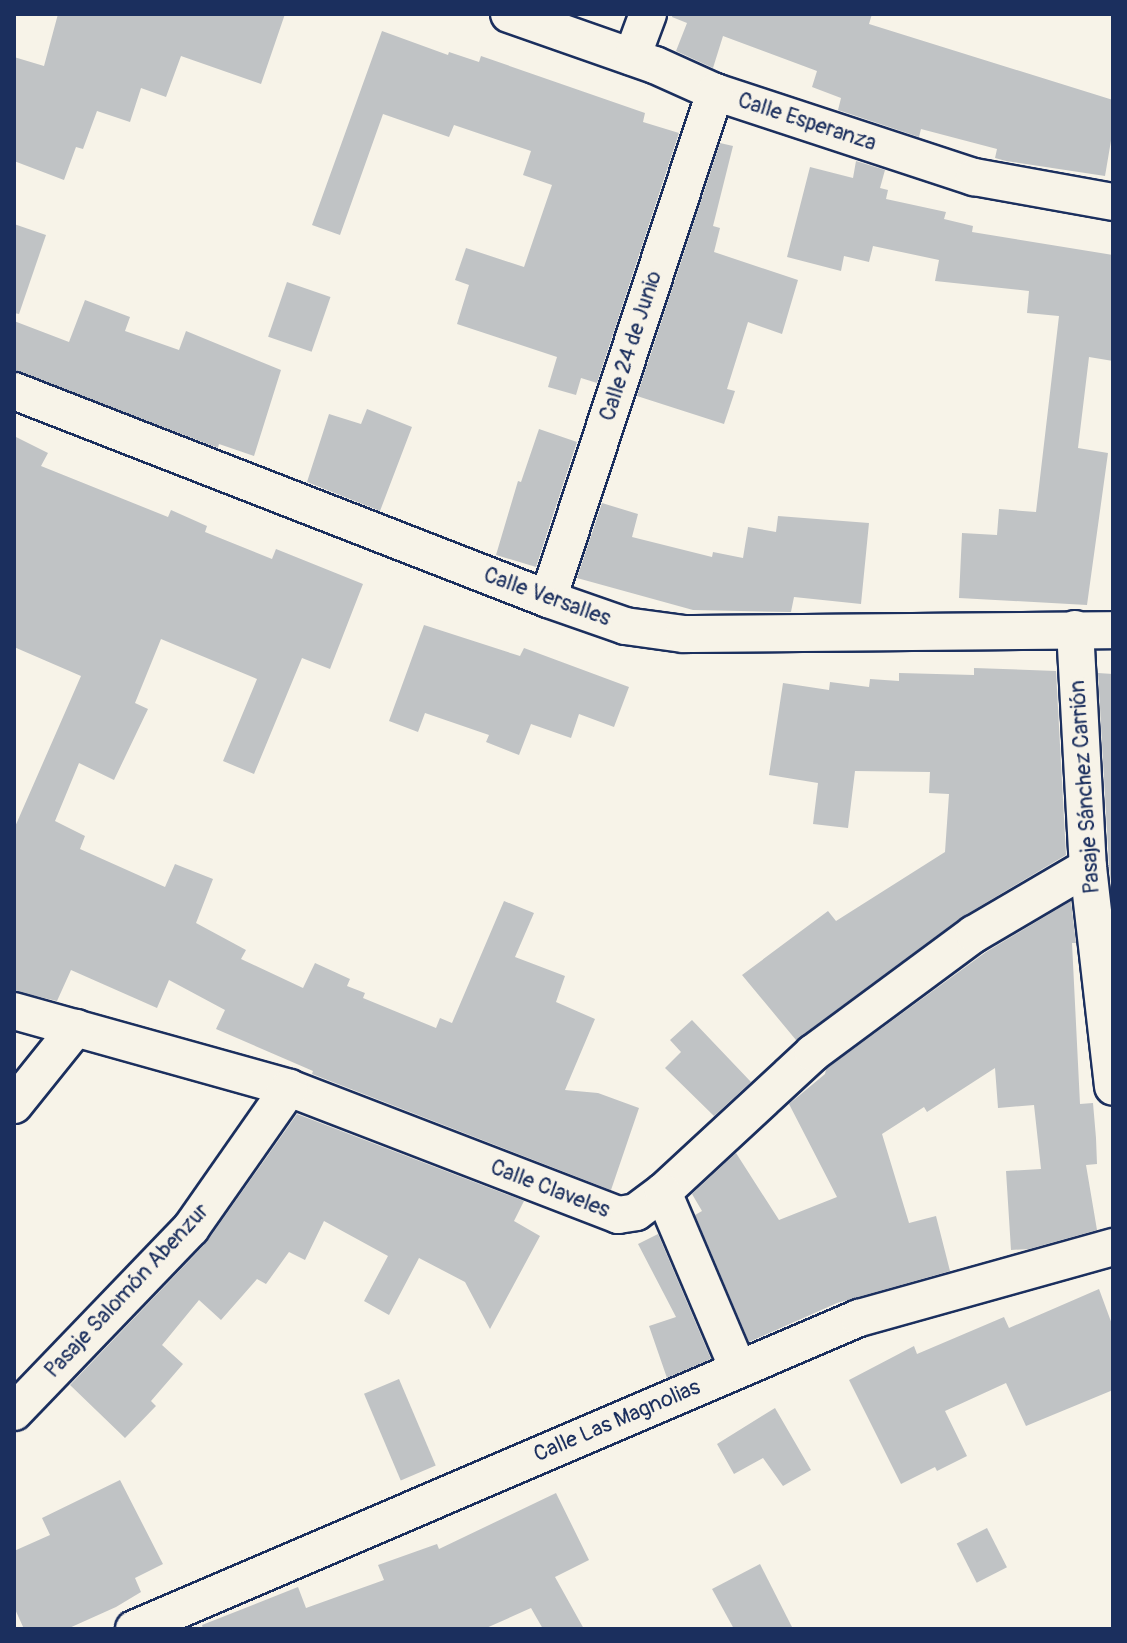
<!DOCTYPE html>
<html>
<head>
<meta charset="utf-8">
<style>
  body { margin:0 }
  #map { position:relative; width:1127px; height:1643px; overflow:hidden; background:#f7f3e8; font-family:Pangolin,sans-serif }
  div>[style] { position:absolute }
  .building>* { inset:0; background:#c0c3c5; transform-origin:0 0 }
  .roads { filter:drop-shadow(2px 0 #1b2f5e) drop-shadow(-2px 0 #1b2f5e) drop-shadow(0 2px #1b2f5e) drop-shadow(0 -2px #1b2f5e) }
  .minor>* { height:36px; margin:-18px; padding:0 18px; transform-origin:18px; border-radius:18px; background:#f7f3e8 }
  span { translate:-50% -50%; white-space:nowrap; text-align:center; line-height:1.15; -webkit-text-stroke:6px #f7f3e8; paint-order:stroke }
  .street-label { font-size:22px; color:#1b2f5e }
  .frame { position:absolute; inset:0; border:16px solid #1b2f5e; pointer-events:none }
</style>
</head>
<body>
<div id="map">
  <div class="building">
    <div style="clip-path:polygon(58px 14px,285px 14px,261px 84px,181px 56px,166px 97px,141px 88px,130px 122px,97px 111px,83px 149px,76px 147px,64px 180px,14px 161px,14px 57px,44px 66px)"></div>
    <div style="clip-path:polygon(673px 14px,872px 14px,869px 24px,1113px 100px,1113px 129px,1105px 176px,1006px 161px,995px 158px,997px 149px,921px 129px,919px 137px,838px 110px,841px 98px,812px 87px,817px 71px,723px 36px,713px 68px,676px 51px,687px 23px,672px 17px)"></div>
    <div style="clip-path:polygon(382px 31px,448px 55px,449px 52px,479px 62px,481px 56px,645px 113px,643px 122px,679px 133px,597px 383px,581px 378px,576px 395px,548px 387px,557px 357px,457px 324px,469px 285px,455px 280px,466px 248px,524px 267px,552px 185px,523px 175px,531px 151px,454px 125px,449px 137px,383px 114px,340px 235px,312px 225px)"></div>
    <div style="clip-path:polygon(720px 143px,733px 146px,713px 226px,720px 228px,714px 252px,798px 280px,782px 334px,748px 322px,727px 389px,735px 391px,724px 424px,637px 396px)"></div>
    <div style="clip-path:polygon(856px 161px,885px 170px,880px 188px,888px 190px,886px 199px,946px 212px,944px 219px,973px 226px,972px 232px,1113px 255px,1113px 361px,1089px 357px,1078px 448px,1108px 453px,1087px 605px,959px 598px,962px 533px,997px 535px,999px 509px,1036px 512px,1059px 316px,1027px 313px,1029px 291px,935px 281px,939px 260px,873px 246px,869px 262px,844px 256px,841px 271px,787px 257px,810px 167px,853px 178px)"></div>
    <div style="clip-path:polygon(14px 224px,46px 235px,19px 314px,14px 313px)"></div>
    <div style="left:287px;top:282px;width:46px;height:58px;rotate:19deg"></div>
    <div style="clip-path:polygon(85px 300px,130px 317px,125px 331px,179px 350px,186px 331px,281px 370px,254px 456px,219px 444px,218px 448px,14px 370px,14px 321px,69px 342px)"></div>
    <div style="clip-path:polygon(367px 409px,412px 427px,380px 511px,307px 482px,329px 414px,361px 424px)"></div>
    <div style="clip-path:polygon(539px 429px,577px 442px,536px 567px,496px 555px,518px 481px,521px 482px)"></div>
    <div style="clip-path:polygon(14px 436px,48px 453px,41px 466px,168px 517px,171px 510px,207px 526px,205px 532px,272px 559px,276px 549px,363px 584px,330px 669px,302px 658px,254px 774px,223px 761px,257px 679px,161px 639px,135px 703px,148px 709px,114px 780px,79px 763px,55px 821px,85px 836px,80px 849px,165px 887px,175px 864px,213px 879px,196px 923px,246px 950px,241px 959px,303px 988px,315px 963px,350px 979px,347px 986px,365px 993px,363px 998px,436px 1028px,440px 1018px,452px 1023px,504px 901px,534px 913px,515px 957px,565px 976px,556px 1002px,595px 1019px,565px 1090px,598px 1093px,639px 1108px,611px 1190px,312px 1074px,313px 1071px,216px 1029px,225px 1010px,169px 980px,157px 1008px,71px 970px,57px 1001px,14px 991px,14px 829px,81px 676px,14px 647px)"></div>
    <div style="clip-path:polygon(602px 503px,638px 514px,632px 537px,712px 557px,713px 552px,743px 558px,748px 527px,776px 532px,778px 516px,869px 523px,861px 604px,794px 597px,791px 612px,693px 610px,577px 578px)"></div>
    <div style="clip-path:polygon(424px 625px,520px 656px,524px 648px,629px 687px,614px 727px,579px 714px,571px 738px,531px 724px,519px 755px,486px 742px,489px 735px,425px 713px,418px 732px,389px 721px)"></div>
    <div style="clip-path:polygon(974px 668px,1056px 671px,1066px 855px,962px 917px,796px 1040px,742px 975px,828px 911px,836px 921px,945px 852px,949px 794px,929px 793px,930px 772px,855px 771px,848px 828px,813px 824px,818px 783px,769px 775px,783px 683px,829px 690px,830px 682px,869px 687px,870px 679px,899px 681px,899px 673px,974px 675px)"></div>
    <div style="clip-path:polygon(1098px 673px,1113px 674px,1113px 901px,1109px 865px)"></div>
    <div style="clip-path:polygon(1071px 901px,1076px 943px,1072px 943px,1080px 1104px,1093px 1103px,1096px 1138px,1097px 1164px,1086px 1165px,1097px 1230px,1029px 1249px,1011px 1250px,1006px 1171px,1041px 1169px,1034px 1105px,998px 1108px,995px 1068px,927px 1112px,924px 1107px,882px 1134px,909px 1223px,936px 1216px,950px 1271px,837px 1303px,749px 1342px,695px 1215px,702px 1211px,692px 1194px,736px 1153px,779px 1220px,837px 1197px,789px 1104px,825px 1074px,826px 1069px,986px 952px)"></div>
    <div style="clip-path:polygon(692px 1020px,751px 1082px,714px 1116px,665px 1068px,681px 1052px,670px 1040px)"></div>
    <div style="clip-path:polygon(297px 1114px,524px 1201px,514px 1221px,540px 1236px,490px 1329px,465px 1282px,419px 1258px,389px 1315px,364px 1301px,388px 1256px,324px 1221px,305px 1260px,289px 1252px,266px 1284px,257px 1279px,221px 1320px,199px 1300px,162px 1345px,183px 1364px,151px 1401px,156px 1406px,125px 1438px,70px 1385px,206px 1243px)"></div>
    <div style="clip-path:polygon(658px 1234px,711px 1359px,667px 1378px,649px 1326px,676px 1317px,638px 1244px)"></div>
    <div style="clip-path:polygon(1099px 1289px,1113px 1327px,1113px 1390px,1026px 1426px,1006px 1383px,945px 1411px,967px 1456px,937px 1471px,935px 1467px,901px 1484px,849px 1380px,914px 1346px,917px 1354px,1004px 1317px,1009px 1328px)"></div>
    <div style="left:399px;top:1379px;width:94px;height:38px;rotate:67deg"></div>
    <div style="clip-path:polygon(775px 1408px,811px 1470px,783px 1486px,763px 1458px,734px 1474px,717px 1444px)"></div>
    <div style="clip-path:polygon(120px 1480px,163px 1564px,135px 1578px,141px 1592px,116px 1607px,67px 1629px,24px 1629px,14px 1607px,14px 1551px,50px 1535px,42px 1518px)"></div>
    <div style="clip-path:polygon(556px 1493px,589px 1560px,555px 1577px,584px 1629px,543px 1629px,531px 1608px,484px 1629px,203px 1629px,202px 1625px,298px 1587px,306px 1608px,384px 1580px,378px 1565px,437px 1544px,439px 1549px)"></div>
    <div style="left:987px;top:1528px;width:44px;height:34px;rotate:63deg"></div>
    <div style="clip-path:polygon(760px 1564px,793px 1629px,734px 1629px,712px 1589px)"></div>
  </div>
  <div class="roads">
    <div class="minor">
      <div style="left:509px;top:14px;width:155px;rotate:19.3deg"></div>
      <div style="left:655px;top:65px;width:66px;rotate:24.2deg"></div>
      <div style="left:715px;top:92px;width:273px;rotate:18.2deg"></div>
      <div style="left:974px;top:177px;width:141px;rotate:10.2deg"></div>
      <div style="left:632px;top:57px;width:46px;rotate:-69.6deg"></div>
      <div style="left:14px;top:391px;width:573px;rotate:21.28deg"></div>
      <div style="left:548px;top:599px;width:82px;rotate:19.3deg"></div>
      <div style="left:625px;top:626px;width:60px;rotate:7.7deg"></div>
      <div style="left:684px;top:634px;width:429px;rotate:-0.5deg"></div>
      <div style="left:548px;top:599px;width:534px;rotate:-71.77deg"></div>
      <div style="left:1075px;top:629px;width:238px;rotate:86.9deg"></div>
      <div style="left:1088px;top:867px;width:221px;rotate:83.5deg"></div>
      <div style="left:14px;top:1011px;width:286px;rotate:15.6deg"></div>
      <div style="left:289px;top:1088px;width:353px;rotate:21.1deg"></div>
      <div style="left:618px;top:1215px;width:18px;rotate:-9deg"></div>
      <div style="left:636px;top:1212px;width:34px;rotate:-37deg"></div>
      <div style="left:663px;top:1192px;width:205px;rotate:-42.8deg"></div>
      <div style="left:813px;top:1053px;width:200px;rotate:-36.5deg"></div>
      <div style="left:974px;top:934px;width:132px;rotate:-30.4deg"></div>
      <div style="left:14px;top:1105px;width:99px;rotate:-51.2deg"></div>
      <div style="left:663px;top:1192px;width:192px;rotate:67deg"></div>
      <div style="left:14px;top:1412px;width:255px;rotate:-46.1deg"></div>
      <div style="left:191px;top:1228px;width:171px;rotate:-55deg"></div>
      <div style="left:134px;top:1629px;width:789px;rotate:-23.22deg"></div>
      <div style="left:859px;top:1318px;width:264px;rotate:-15.6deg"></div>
    </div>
  </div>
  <div class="street-label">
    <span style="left:807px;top:122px;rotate:18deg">Calle Esperanza</span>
    <span style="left:631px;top:346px;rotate:-72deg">Calle 24 de Junio</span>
    <span style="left:547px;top:597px;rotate:20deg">Calle Versalles</span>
    <span style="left:1085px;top:787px;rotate:-94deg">Pasaje Sánchez Carrión</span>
    <span style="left:550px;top:1189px;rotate:21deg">Calle Claveles</span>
    <span style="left:127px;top:1291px;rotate:-47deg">Pasaje Salomón Abenzur</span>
    <span style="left:617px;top:1421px;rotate:-23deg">Calle Las Magnolias</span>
  </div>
  <div class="frame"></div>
</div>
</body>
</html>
